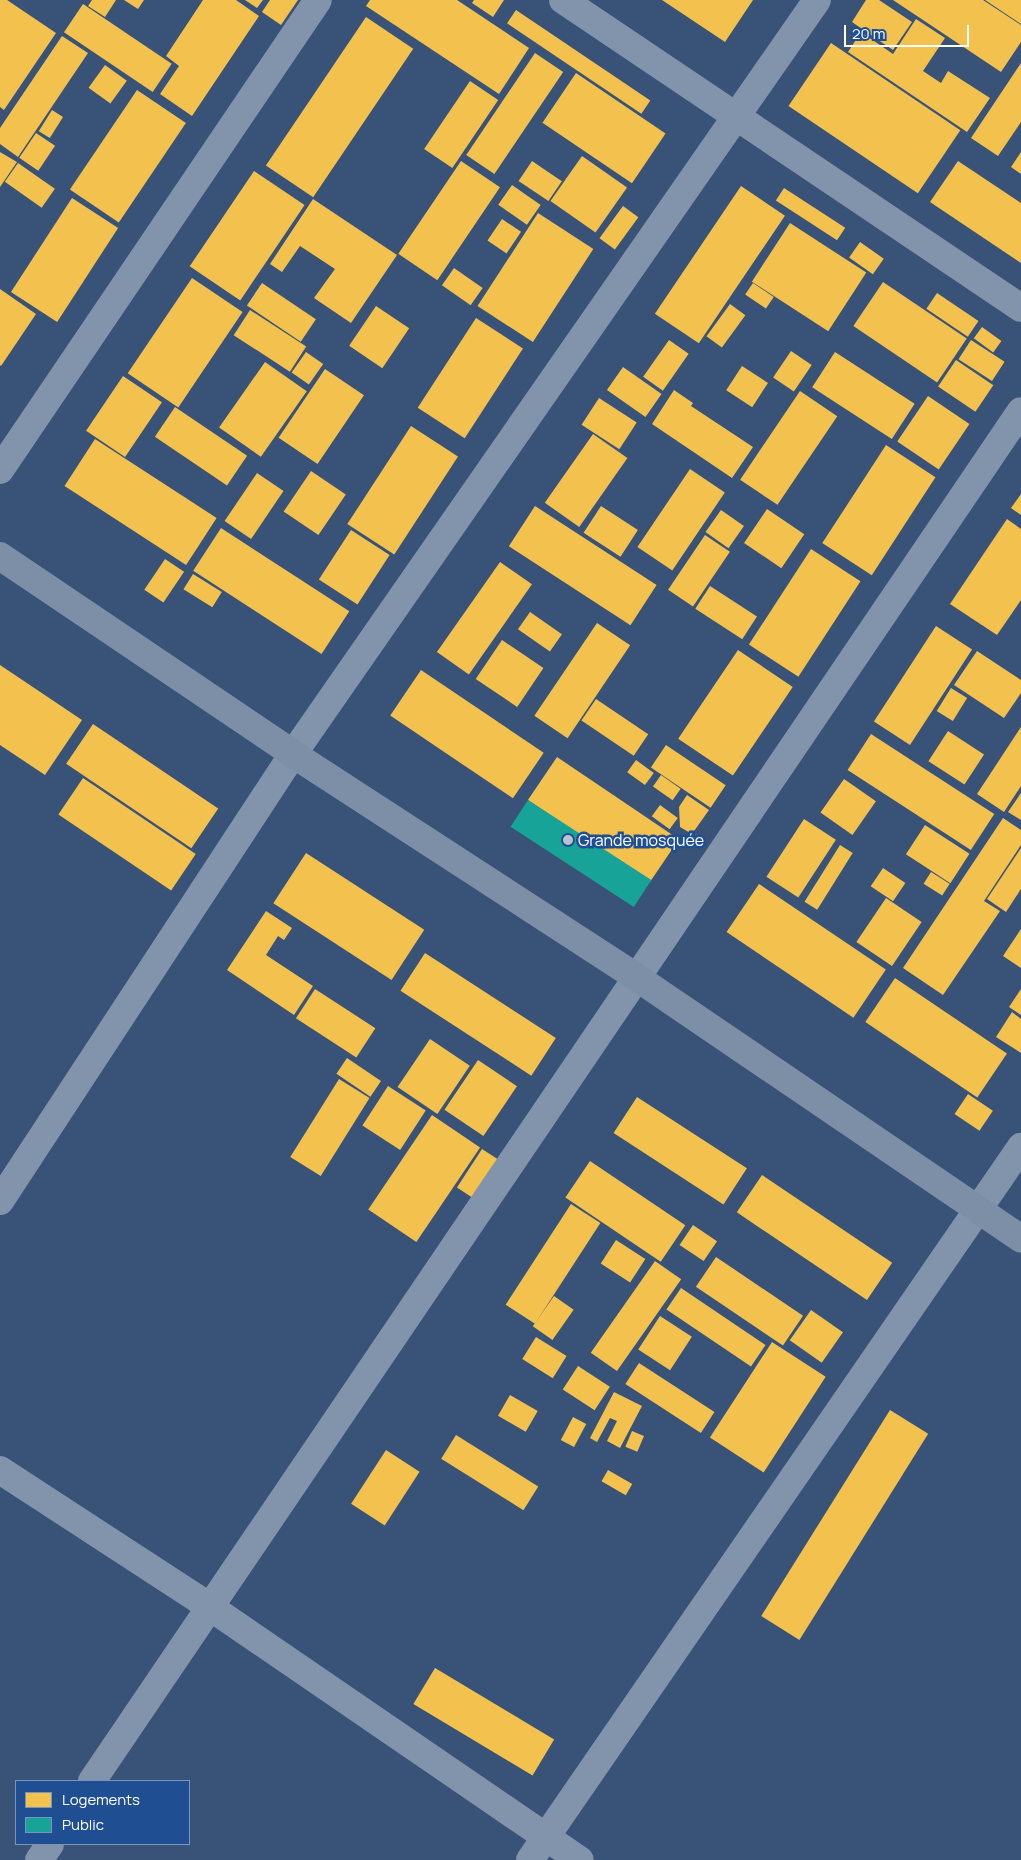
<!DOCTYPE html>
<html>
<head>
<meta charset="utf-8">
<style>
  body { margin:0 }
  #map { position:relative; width:1021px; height:1860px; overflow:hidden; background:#395378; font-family:Manrope,sans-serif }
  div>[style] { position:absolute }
  .homes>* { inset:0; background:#f2c14e; transform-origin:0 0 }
  .public>* { inset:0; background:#17a398; transform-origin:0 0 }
  .street>* { height:28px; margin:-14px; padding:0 14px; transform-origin:14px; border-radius:14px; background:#8294ab }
  .secondary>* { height:28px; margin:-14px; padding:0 14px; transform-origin:14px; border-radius:14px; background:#7d8fa7 }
  .dots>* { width:14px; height:14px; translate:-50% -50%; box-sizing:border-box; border:2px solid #1f4f92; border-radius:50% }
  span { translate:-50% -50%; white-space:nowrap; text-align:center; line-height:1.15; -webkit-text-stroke:5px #1f4f92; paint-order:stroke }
  .poi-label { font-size:16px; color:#fff }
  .left { translate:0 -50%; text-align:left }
  .legend { position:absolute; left:15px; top:1780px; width:175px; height:65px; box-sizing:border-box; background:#1f4f92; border:1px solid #7995be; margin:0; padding:6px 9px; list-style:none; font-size:15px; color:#fff }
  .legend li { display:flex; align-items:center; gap:10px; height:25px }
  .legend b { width:25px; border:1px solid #7995be }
  .scale { position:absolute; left:844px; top:25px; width:125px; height:22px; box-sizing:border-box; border:2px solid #fff; border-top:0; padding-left:6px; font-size:15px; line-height:18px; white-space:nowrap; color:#fff; -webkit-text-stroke:4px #1f4f92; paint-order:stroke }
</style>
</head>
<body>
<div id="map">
  <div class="homes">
    <div style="clip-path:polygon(0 0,7px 0,56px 33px,4px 110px,0 107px)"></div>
    <div style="clip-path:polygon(92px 0,116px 0,105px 17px,88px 6px)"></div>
    <div style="clip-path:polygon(124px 0,144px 0,138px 9px)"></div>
    <div style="clip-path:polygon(203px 0,236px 0,259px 16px,192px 116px,160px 94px,179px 66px,166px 56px)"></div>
    <div style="clip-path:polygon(245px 0,263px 0,257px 8px)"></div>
    <div style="clip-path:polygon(270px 0,298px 0,281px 25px,262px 12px)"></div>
    <div style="clip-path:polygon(370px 0,457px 0,529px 48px,499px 94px,366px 6px)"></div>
    <div style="clip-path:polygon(474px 0,504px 0,493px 17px,472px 3px)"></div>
    <div style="clip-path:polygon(662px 0,753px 0,725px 42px)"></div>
    <div style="clip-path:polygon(866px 0,879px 0,912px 22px,893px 50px,852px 22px)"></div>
    <div style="clip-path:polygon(893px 0,983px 0,1021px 25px,1021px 42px,1001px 72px)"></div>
    <div style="clip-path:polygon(985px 0,1021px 0,1021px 24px)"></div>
    <div style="left:83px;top:4px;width:107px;height:34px;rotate:34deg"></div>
    <div style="left:516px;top:10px;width:162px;height:16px;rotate:34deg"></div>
    <div style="left:366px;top:17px;width:57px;height:179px;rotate:34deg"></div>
    <div style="clip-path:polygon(916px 19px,945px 38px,923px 71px,941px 83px,948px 71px,990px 98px,967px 132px,848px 52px,861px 32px,893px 54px)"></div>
    <div style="clip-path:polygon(62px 36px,88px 53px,18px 157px,0 144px,0 128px)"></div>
    <div style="left:831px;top:43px;width:156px;height:76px;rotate:34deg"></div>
    <div style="left:535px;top:53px;width:34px;height:123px;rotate:34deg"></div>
    <div style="clip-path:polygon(1021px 63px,1021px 122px,998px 156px,971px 138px)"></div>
    <div style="left:105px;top:65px;width:27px;height:28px;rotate:36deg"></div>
    <div style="left:576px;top:73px;width:108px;height:60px;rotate:34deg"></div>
    <div style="left:470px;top:81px;width:34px;height:82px;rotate:34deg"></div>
    <div style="left:137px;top:90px;width:59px;height:120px;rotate:34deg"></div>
    <div style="left:52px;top:110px;width:13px;height:25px;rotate:32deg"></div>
    <div style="left:36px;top:133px;width:23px;height:30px;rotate:34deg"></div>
    <div style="clip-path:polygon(0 152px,17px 162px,0 187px)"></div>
    <div style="clip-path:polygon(1021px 152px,1021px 174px,1011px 167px)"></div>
    <div style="left:582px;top:156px;width:55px;height:55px;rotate:35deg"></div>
    <div style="left:461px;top:161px;width:47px;height:112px;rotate:34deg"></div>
    <div style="left:532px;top:161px;width:36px;height:24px;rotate:34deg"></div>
    <div style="clip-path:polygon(958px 161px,1021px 203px,1021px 263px,930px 202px)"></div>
    <div style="left:18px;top:163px;width:45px;height:23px;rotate:35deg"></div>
    <div style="left:254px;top:171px;width:61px;height:115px;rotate:34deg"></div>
    <div style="left:512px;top:185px;width:35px;height:24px;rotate:35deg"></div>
    <div style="left:741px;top:186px;width:53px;height:154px;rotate:34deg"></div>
    <div style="left:784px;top:188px;width:73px;height:15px;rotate:33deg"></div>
    <div style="left:72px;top:198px;width:55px;height:112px;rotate:33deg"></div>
    <div style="clip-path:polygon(313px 199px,397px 255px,351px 323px,314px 298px,335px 269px,300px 246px,282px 272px,270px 264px)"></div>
    <div style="left:623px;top:206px;width:19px;height:40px;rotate:36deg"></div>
    <div style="left:538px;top:213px;width:66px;height:111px;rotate:33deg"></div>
    <div style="left:502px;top:219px;width:23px;height:26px;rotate:34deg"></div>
    <div style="left:790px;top:223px;width:91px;height:70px;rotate:33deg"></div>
    <div style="left:860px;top:242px;width:29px;height:19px;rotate:35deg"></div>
    <div style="left:454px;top:268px;width:35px;height:21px;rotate:35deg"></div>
    <div style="left:192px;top:278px;width:61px;height:115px;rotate:34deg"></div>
    <div style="left:883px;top:282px;width:101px;height:53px;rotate:34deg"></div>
    <div style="left:262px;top:283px;width:65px;height:27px;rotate:34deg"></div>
    <div style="left:753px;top:283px;width:25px;height:14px;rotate:34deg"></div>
    <div style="clip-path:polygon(0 289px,36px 314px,1px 366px,0 365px)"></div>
    <div style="left:937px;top:293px;width:50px;height:19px;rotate:34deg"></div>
    <div style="left:730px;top:304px;width:19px;height:40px;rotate:36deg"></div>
    <div style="left:376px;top:306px;width:40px;height:48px;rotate:34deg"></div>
    <div style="left:250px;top:310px;width:67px;height:30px;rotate:33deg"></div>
    <div style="left:476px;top:318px;width:56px;height:107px;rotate:33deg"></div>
    <div style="left:982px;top:327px;width:24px;height:14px;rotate:36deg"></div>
    <div style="left:669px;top:340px;width:24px;height:45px;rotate:35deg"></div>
    <div style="left:971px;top:340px;width:40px;height:23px;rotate:33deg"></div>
    <div style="left:791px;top:351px;width:25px;height:32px;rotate:34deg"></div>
    <div style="left:306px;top:352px;width:21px;height:25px;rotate:35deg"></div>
    <div style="left:835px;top:352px;width:95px;height:42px;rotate:33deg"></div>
    <div style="left:956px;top:360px;width:45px;height:32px;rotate:34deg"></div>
    <div style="left:265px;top:362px;width:51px;height:80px;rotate:35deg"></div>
    <div style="left:742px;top:366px;width:31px;height:29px;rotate:33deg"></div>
    <div style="left:623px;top:367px;width:47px;height:28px;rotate:35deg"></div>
    <div style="left:325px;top:369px;width:47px;height:83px;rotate:34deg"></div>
    <div style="left:123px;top:376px;width:47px;height:66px;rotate:34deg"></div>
    <div style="clip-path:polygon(674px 390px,693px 403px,691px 406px,753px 447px,732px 478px,652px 424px)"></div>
    <div style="left:800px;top:391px;width:45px;height:107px;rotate:34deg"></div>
    <div style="left:928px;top:396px;width:50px;height:55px;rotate:34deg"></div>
    <div style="left:599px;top:398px;width:45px;height:32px;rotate:33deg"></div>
    <div style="left:175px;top:407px;width:87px;height:36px;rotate:34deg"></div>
    <div style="left:411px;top:426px;width:56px;height:117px;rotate:33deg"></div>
    <div style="left:593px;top:434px;width:42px;height:84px;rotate:35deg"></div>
    <div style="left:95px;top:439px;width:145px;height:56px;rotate:33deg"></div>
    <div style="left:886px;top:445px;width:59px;height:117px;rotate:33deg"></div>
    <div style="left:690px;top:469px;width:42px;height:94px;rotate:34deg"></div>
    <div style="left:311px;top:471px;width:42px;height:49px;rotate:34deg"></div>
    <div style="left:257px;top:473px;width:32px;height:58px;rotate:34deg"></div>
    <div style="clip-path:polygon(1021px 494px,1021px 515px,1011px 508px)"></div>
    <div style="left:535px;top:506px;width:145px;height:48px;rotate:33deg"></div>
    <div style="left:601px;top:506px;width:44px;height:32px;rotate:33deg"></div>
    <div style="left:767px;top:509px;width:45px;height:41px;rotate:34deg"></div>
    <div style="left:721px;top:510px;width:28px;height:27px;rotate:35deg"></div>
    <div style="clip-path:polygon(1007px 519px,1021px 529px,1021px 600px,997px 635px,950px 604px)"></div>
    <div style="left:221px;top:528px;width:153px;height:51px;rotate:33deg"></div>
    <div style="left:351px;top:530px;width:46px;height:59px;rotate:33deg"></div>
    <div style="left:705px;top:535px;width:30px;height:66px;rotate:34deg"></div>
    <div style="left:811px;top:549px;width:59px;height:114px;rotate:33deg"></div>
    <div style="left:165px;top:559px;width:23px;height:37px;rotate:34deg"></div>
    <div style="left:500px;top:562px;width:39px;height:110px;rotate:35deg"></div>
    <div style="left:193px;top:574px;width:34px;height:18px;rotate:32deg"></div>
    <div style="left:710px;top:586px;width:56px;height:27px;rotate:33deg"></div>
    <div style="left:530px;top:612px;width:39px;height:21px;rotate:35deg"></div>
    <div style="left:597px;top:623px;width:40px;height:112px;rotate:34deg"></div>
    <div style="left:936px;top:626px;width:43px;height:114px;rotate:33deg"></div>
    <div style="left:502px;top:640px;width:50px;height:47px;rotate:34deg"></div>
    <div style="left:738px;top:650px;width:66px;height:107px;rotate:34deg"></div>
    <div style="clip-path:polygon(977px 651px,1021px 680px,1021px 693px,1004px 718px,954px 685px)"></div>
    <div style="clip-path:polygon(0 665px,82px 720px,45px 775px,0 745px)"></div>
    <div style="left:421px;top:670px;width:148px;height:55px;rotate:34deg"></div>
    <div style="left:951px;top:688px;width:19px;height:27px;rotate:32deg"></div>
    <div style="left:596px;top:699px;width:63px;height:26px;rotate:34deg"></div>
    <div style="left:93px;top:724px;width:151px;height:48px;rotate:34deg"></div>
    <div style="clip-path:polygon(1021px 727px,1021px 786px,1004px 812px,977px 794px)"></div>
    <div style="left:948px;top:731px;width:43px;height:36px;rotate:33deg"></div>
    <div style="left:871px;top:734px;width:147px;height:43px;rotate:33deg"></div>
    <div style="left:666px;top:745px;width:72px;height:27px;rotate:34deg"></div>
    <div style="left:557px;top:757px;width:147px;height:52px;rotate:34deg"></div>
    <div style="left:636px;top:760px;width:22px;height:15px;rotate:36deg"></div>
    <div style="left:661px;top:775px;width:24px;height:14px;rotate:35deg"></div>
    <div style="left:83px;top:778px;width:136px;height:44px;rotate:34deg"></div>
    <div style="left:844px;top:779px;width:39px;height:41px;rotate:35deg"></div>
    <div style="clip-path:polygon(1021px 793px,1021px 820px,1008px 812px)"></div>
    <div style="clip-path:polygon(687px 795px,709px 810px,692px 834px,680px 827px,679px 807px)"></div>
    <div style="left:660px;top:805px;width:22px;height:14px;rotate:36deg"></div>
    <div style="clip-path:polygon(1003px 818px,1021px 830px,1021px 845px,984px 901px,1000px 911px,943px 995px,903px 968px)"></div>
    <div style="left:804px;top:819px;width:38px;height:69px;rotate:33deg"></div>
    <div style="left:925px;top:825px;width:53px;height:35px;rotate:33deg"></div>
    <div style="left:840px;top:845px;width:15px;height:67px;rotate:32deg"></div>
    <div style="clip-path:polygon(1021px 848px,1021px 889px,1006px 912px,987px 899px)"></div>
    <div style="left:306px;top:853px;width:141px;height:60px;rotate:33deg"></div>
    <div style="left:883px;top:868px;width:27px;height:22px;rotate:34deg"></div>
    <div style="left:931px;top:872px;width:22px;height:14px;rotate:32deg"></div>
    <div style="left:759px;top:884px;width:153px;height:58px;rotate:34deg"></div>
    <div style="left:886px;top:898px;width:43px;height:53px;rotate:34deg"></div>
    <div style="clip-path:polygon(266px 911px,292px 928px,284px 940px,278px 936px,266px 955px,313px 986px,294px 1015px,227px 970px)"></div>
    <div style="clip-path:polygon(1021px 929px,1021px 968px,1003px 956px)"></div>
    <div style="left:425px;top:953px;width:156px;height:45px;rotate:33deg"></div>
    <div style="left:895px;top:978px;width:135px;height:53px;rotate:34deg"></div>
    <div style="left:315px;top:989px;width:72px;height:35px;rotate:33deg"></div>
    <div style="clip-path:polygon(1021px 989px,1021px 1015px,1009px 1007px)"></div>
    <div style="clip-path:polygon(1012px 1012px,1021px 1019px,1021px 1053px,996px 1037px)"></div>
    <div style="left:430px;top:1039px;width:48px;height:58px;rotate:34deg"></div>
    <div style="left:347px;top:1058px;width:41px;height:19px;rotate:34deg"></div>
    <div style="left:478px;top:1060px;width:47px;height:60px;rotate:34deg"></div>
    <div style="left:339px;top:1079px;width:36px;height:92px;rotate:32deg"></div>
    <div style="left:388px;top:1086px;width:45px;height:47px;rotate:33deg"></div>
    <div style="left:968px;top:1094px;width:30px;height:24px;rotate:34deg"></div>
    <div style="left:637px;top:1097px;width:131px;height:43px;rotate:33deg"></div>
    <div style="left:432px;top:1115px;width:58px;height:114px;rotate:34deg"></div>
    <div style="left:482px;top:1149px;width:24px;height:46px;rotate:33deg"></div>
    <div style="left:590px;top:1161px;width:115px;height:44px;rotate:34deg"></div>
    <div style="left:762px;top:1175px;width:157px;height:45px;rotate:34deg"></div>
    <div style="left:571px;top:1204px;width:35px;height:120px;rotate:33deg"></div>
    <div style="left:693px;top:1225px;width:29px;height:24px;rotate:34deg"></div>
    <div style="left:616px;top:1240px;width:35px;height:28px;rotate:33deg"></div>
    <div style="left:716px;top:1257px;width:105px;height:36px;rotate:34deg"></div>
    <div style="left:655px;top:1261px;width:32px;height:112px;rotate:35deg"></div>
    <div style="left:681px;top:1288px;width:102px;height:26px;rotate:34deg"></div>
    <div style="left:554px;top:1296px;width:24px;height:37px;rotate:35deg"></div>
    <div style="left:811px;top:1310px;width:39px;height:37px;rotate:35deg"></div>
    <div style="left:660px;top:1316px;width:38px;height:40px;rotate:33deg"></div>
    <div style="left:536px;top:1337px;width:36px;height:26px;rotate:32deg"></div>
    <div style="left:772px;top:1342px;width:64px;height:114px;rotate:33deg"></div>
    <div style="left:639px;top:1363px;width:90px;height:25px;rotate:33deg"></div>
    <div style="left:578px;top:1366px;width:38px;height:28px;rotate:33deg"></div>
    <div style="clip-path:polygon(614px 1392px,642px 1406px,620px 1448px,607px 1441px,617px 1421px,610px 1418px,597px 1442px,590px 1438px)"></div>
    <div style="left:510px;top:1395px;width:32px;height:24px;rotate:30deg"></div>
    <div style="left:890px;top:1410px;width:45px;height:243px;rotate:32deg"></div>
    <div style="left:573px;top:1417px;width:15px;height:26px;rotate:28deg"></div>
    <div style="left:632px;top:1431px;width:13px;height:17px;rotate:23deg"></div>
    <div style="left:456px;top:1435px;width:97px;height:28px;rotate:32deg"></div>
    <div style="left:386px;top:1450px;width:40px;height:64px;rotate:33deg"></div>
    <div style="left:608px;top:1470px;width:28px;height:13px;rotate:30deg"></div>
    <div style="left:435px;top:1668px;width:139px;height:42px;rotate:31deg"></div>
  </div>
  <div class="public">
    <div style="left:528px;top:800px;width:147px;height:32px;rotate:33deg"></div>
  </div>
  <div class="street">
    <div style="left:563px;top:0;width:552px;rotate:33.92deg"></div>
    <div style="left:0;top:470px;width:567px;rotate:-55.92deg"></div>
    <div style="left:0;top:1201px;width:534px;rotate:-56.76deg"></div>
    <div style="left:293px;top:754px;width:918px;rotate:-55.2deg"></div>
    <div style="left:0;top:1470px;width:251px;rotate:33.1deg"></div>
    <div style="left:210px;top:1607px;width:448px;rotate:34.4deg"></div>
    <div style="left:92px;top:1781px;width:1655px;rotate:-55.86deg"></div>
    <div style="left:39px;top:1860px;width:19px;rotate:-55deg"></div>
    <div style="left:530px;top:1860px;width:866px;rotate:-55.45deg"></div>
  </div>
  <div class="secondary">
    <div style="left:0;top:556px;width:354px;rotate:34deg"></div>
    <div style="left:293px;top:754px;width:413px;rotate:33deg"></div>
    <div style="left:639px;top:979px;width:462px;rotate:34.2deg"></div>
  </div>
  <div class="dots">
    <div style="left:568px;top:840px;background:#bac3d0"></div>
  </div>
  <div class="poi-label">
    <span class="left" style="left:578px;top:840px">Grande mosquée</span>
  </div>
  <ul class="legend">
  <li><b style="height:14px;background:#f2c14e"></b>Logements</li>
  <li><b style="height:14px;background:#17a398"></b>Public</li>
  </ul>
  <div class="scale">20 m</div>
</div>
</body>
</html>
